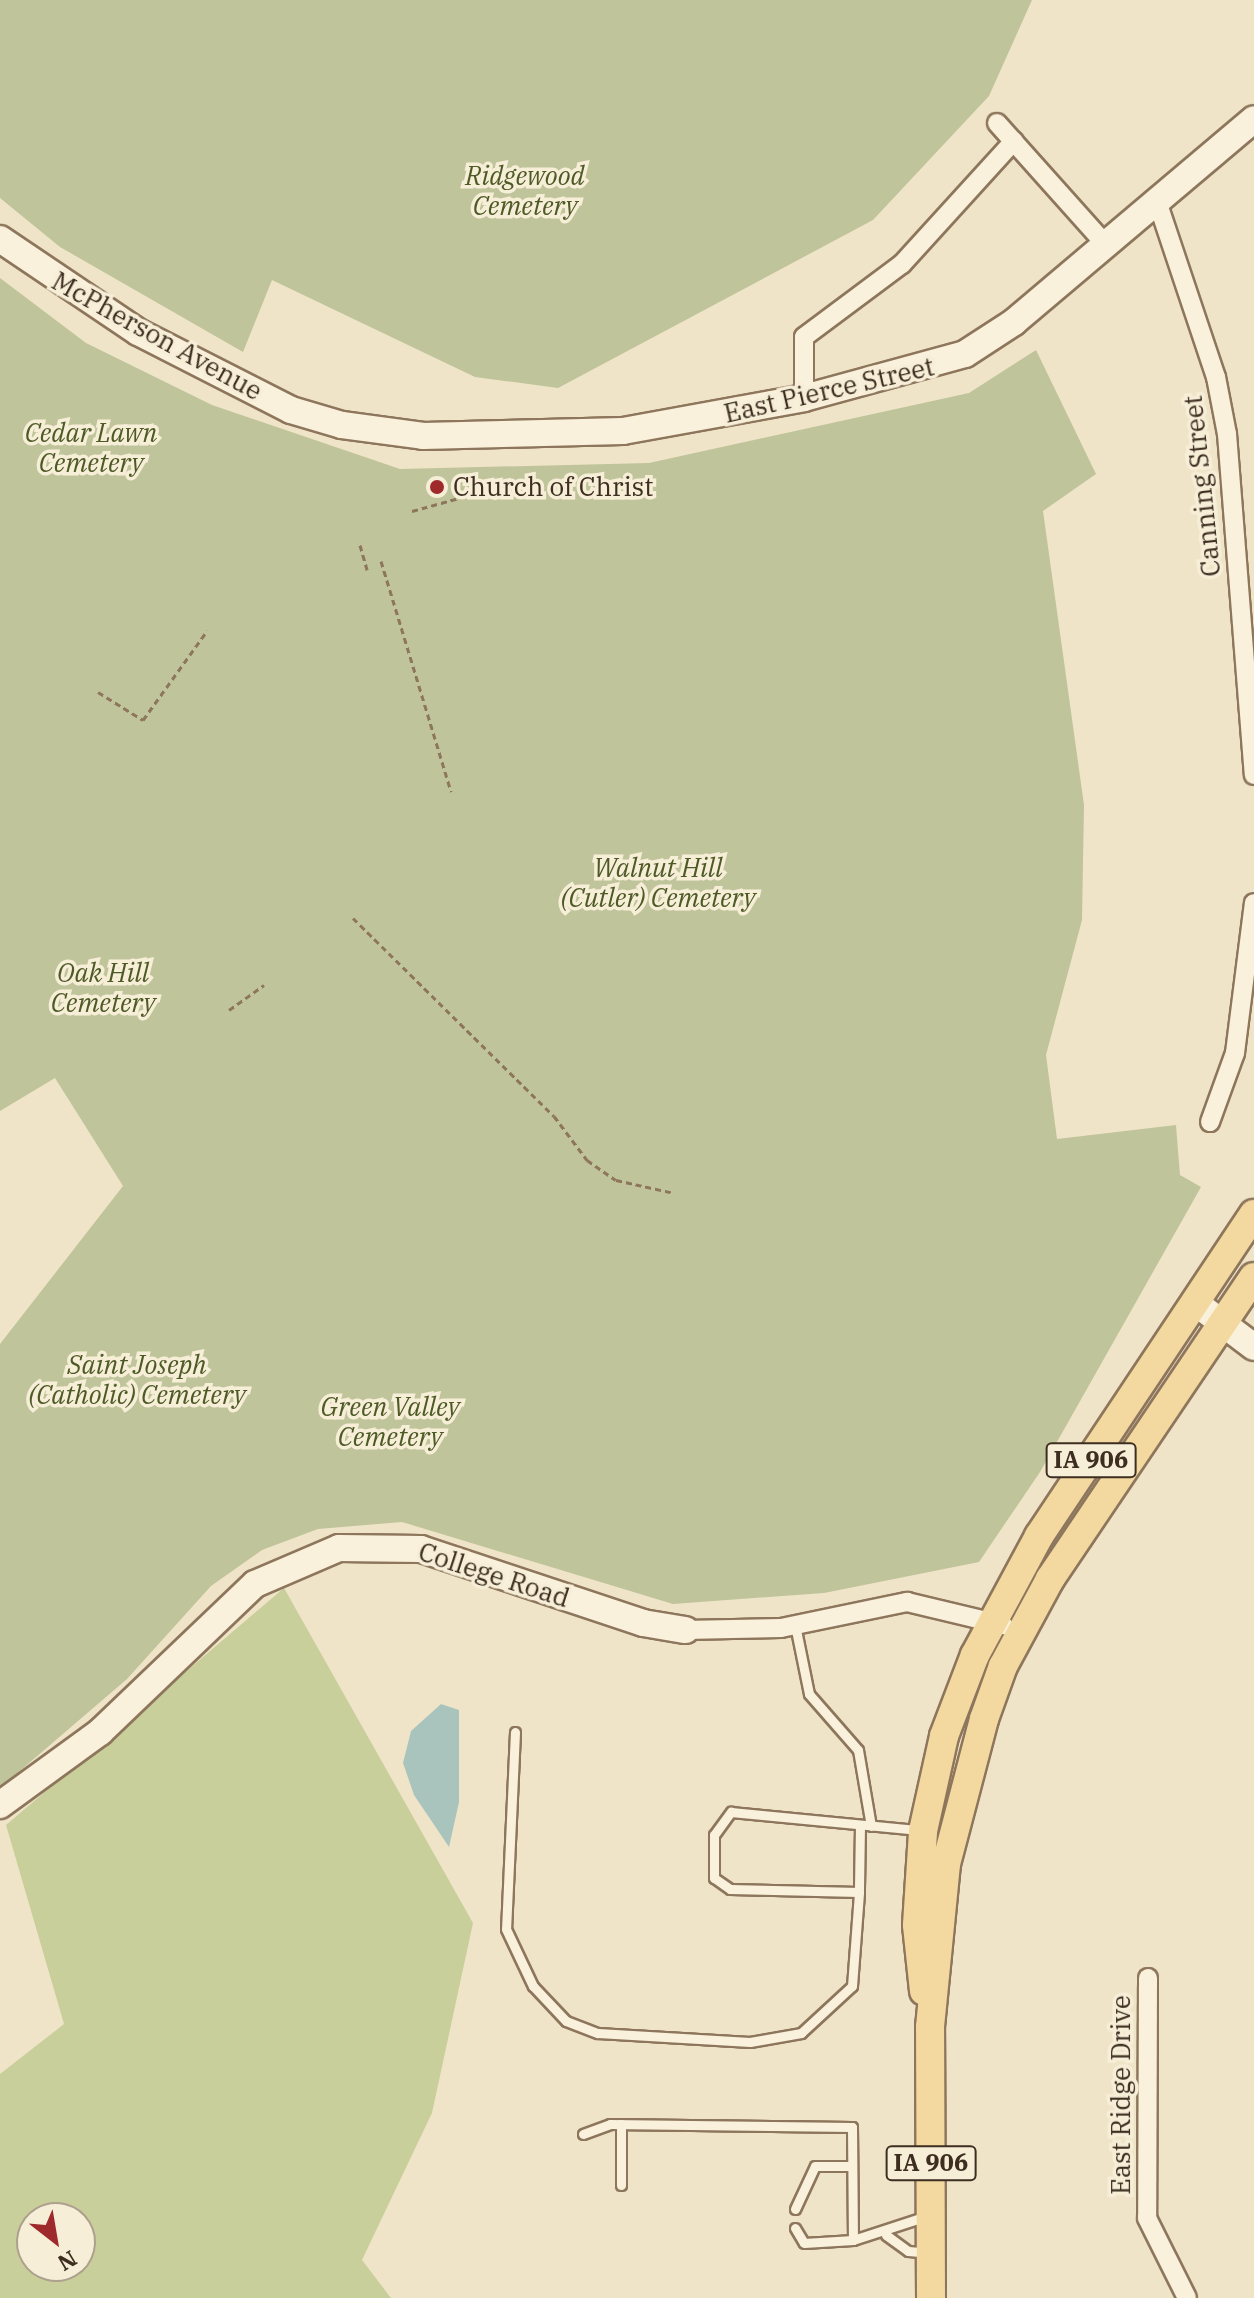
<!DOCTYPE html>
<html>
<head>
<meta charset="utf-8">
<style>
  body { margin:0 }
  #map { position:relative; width:1254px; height:2298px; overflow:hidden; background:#f0e4c8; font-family:"IBM Plex Serif",serif }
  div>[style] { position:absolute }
  .green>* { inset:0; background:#c9cf9b }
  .cemetery>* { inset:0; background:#bfc49a }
  .water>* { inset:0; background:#a9c4bc }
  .path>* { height:3px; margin-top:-1.5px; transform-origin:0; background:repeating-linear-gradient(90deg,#8d765c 0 6px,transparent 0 10px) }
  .roads { filter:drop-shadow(2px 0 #8d765c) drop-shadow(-2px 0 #8d765c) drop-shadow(0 2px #8d765c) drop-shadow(0 -2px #8d765c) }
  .lane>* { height:9px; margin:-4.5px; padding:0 4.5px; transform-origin:4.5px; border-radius:4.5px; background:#faf1dc }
  .street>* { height:18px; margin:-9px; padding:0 9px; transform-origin:9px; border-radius:9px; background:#faf1dc }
  .secondary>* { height:26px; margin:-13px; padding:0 13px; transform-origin:13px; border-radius:13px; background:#faf1dc }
  .primary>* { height:28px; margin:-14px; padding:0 14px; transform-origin:14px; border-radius:14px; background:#f3d9a0 }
  .dots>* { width:22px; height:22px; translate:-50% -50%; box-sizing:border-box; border:4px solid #f7eed8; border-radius:50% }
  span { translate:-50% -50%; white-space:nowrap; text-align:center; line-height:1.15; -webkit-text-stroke:7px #f7eed8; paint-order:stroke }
  .shield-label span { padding:2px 6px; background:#f7eed8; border:2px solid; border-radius:6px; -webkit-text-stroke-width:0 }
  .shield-label { font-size:24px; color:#3d2e20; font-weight:700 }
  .park-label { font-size:26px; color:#4d5a26; font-style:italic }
  .street-label { font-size:26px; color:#3d2e20 }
  .poi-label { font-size:26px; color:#3d2e20 }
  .left { translate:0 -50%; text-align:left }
  .north { position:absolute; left:16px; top:2202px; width:80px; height:80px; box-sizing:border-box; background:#f7eed8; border:2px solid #ada18e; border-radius:50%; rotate:149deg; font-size:22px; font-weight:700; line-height:32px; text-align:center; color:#3d2e20 }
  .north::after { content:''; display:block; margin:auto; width:28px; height:36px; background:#9e2a2b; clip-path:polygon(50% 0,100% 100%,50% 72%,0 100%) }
</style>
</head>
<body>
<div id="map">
  <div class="green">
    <div style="clip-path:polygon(evenodd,284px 1588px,473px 1923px,432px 2113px,362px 2260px,391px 2298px,0 2298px,0 2074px,64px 2024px,6px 1825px,284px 1588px,32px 2218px,80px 2218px,80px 2266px,32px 2266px,32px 2218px)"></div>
  </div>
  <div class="cemetery">
    <div style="clip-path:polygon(0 0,1032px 0,989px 96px,873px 220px,558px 388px,475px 377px,272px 280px,243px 352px,60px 247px,0 198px)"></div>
    <div style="clip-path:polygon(0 278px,86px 343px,212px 405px,400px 469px,649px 463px,969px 393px,1036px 350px,1096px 474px,1043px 511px,1084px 805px,1082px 920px,1046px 1055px,1057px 1139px,1176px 1125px,1180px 1175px,1201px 1187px,1040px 1472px,979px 1562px,824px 1593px,673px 1604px,402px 1522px,318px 1529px,262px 1550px,211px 1586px,127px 1679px,0 1788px,0 1344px,123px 1186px,55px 1078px,0 1111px)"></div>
  </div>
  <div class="water">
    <div style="clip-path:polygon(441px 1704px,459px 1710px,459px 1802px,449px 1847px,414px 1795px,403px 1763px,411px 1731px)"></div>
  </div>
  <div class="path">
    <div style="left:412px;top:511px;width:94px;rotate:-15.4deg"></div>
    <div style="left:360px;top:545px;width:26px;rotate:74deg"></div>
    <div style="left:381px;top:561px;width:241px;rotate:73.1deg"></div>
    <div style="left:98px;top:692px;width:53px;rotate:31.9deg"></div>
    <div style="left:143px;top:720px;width:110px;rotate:-54.3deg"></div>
    <div style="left:353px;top:918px;width:282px;rotate:44.6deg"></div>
    <div style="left:554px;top:1116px;width:55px;rotate:53.1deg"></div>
    <div style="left:587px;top:1160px;width:35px;rotate:35deg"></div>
    <div style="left:616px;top:1180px;width:59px;rotate:12.6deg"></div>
    <div style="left:229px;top:1010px;width:43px;rotate:-35.5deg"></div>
  </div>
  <div class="roads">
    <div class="lane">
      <div style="left:795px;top:1625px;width:70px;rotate:78.5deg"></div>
      <div style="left:809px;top:1694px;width:74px;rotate:48.8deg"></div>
      <div style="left:858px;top:1750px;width:77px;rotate:80.3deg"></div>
      <div style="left:515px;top:1732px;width:197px;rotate:92.6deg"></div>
      <div style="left:506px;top:1929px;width:63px;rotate:64.7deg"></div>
      <div style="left:533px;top:1986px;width:48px;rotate:46.7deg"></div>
      <div style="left:566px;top:2021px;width:34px;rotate:21deg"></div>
      <div style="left:598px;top:2033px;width:152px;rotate:3.4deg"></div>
      <div style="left:750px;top:2042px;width:52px;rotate:-10deg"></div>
      <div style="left:801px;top:2033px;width:69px;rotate:-42.7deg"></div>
      <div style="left:852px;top:1986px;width:94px;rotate:-85.7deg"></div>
      <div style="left:860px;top:1825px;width:67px;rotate:90.9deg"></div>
      <div style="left:859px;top:1892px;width:129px;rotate:-178.7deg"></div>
      <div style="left:730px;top:1889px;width:19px;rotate:-145deg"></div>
      <div style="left:714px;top:1878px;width:43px;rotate:-90deg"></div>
      <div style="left:714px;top:1835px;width:29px;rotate:-54deg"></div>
      <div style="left:731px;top:1812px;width:189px;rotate:5.5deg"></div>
      <div style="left:583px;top:2134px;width:29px;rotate:-20deg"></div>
      <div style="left:610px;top:2124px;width:242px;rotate:0.7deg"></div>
      <div style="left:852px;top:2127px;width:113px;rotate:89.5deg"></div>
      <div style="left:853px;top:2240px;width:78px;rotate:-18deg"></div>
      <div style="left:621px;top:2185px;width:61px;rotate:-90deg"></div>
      <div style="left:795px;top:2209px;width:47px;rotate:-65.1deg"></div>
      <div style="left:815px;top:2166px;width:37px"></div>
      <div style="left:795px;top:2228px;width:17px;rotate:59deg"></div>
      <div style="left:804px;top:2243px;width:49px;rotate:-3.5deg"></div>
      <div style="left:886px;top:2235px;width:27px;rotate:36deg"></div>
      <div style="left:908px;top:2251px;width:21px;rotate:5deg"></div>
    </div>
    <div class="street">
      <div style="left:997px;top:123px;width:164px;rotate:48.2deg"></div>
      <div style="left:1157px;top:201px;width:186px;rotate:71.5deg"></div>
      <div style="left:1216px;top:377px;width:58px;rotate:79.1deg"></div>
      <div style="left:1227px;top:434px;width:342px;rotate:85.5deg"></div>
      <div style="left:804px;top:398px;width:61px;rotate:-90deg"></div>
      <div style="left:804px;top:337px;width:122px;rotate:-36.7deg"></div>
      <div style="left:902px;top:264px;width:166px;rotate:-47.7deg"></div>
      <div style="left:1210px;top:1122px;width:73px;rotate:-70.1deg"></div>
      <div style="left:1235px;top:1053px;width:151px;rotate:-82.8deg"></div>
      <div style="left:685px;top:1630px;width:96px;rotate:-1.2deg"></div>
      <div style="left:781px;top:1628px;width:129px;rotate:-11.7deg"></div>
      <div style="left:907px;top:1602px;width:99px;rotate:13.5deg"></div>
      <div style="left:1148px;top:1978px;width:240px;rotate:90.2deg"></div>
      <div style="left:1147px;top:2218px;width:89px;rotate:63.4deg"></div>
    </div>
    <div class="secondary">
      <div style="left:0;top:239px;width:166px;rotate:34deg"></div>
      <div style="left:138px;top:332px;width:172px;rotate:27deg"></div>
      <div style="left:291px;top:410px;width:53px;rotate:16.4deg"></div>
      <div style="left:342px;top:425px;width:82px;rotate:7.7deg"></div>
      <div style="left:423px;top:436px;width:200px;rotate:-1.4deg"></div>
      <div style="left:623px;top:431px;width:184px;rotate:-10.3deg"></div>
      <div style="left:804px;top:398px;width:167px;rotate:-15.3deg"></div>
      <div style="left:965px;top:354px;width:59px;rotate:-33.1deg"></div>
      <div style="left:1014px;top:322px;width:314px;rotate:-40.2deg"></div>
      <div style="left:1197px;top:1304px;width:71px;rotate:37deg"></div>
      <div style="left:0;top:1805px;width:124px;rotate:-36.1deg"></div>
      <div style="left:100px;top:1732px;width:214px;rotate:-43.7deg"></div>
      <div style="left:255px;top:1584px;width:91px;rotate:-23.2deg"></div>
      <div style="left:339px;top:1548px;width:82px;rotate:0.7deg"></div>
      <div style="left:421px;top:1549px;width:234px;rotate:18.4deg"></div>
      <div style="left:643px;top:1623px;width:43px;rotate:9.5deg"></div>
    </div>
    <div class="primary">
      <div style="left:924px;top:1991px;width:66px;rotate:-96.1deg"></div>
      <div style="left:917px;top:1925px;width:94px;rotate:-86.3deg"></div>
      <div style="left:923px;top:1831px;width:97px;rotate:-77.5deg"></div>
      <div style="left:944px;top:1736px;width:87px;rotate:-69.1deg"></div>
      <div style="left:975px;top:1655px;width:135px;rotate:-61.7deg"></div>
      <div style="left:1039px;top:1536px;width:387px;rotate:-56.3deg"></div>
      <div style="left:931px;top:2298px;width:271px;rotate:-90.2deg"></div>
      <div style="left:930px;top:2027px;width:164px;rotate:-84.4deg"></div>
      <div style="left:946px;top:1864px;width:150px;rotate:-75.3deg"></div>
      <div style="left:984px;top:1719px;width:56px;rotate:-70.3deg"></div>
      <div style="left:1003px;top:1666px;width:99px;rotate:-61.6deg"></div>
      <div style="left:1050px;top:1579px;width:364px;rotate:-56deg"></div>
    </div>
  </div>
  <div class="dots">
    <div style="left:437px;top:487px;background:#9e2a2b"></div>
  </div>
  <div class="shield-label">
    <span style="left:1091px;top:1460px">IA 906</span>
    <span style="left:931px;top:2163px">IA 906</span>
  </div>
  <div class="park-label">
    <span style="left:525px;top:191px">Ridgewood<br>Cemetery</span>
    <span style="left:91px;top:448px">Cedar Lawn<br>Cemetery</span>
    <span style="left:658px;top:883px">Walnut Hill<br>(Cutler) Cemetery</span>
    <span style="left:103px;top:988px">Oak Hill<br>Cemetery</span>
    <span style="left:137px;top:1380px">Saint Joseph<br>(Catholic) Cemetery</span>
    <span style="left:390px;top:1422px">Green Valley<br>Cemetery</span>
  </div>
  <div class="street-label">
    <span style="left:157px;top:336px;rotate:29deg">McPherson Avenue</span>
    <span style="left:829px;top:390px;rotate:-13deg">East Pierce Street</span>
    <span style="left:1202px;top:486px;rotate:-96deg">Canning Street</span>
    <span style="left:494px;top:1575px;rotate:18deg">College Road</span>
    <span style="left:1121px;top:2095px;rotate:-90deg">East Ridge Drive</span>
  </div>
  <div class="poi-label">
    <span class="left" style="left:453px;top:487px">Church of Christ</span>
  </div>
  <div class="north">N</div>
</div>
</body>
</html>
